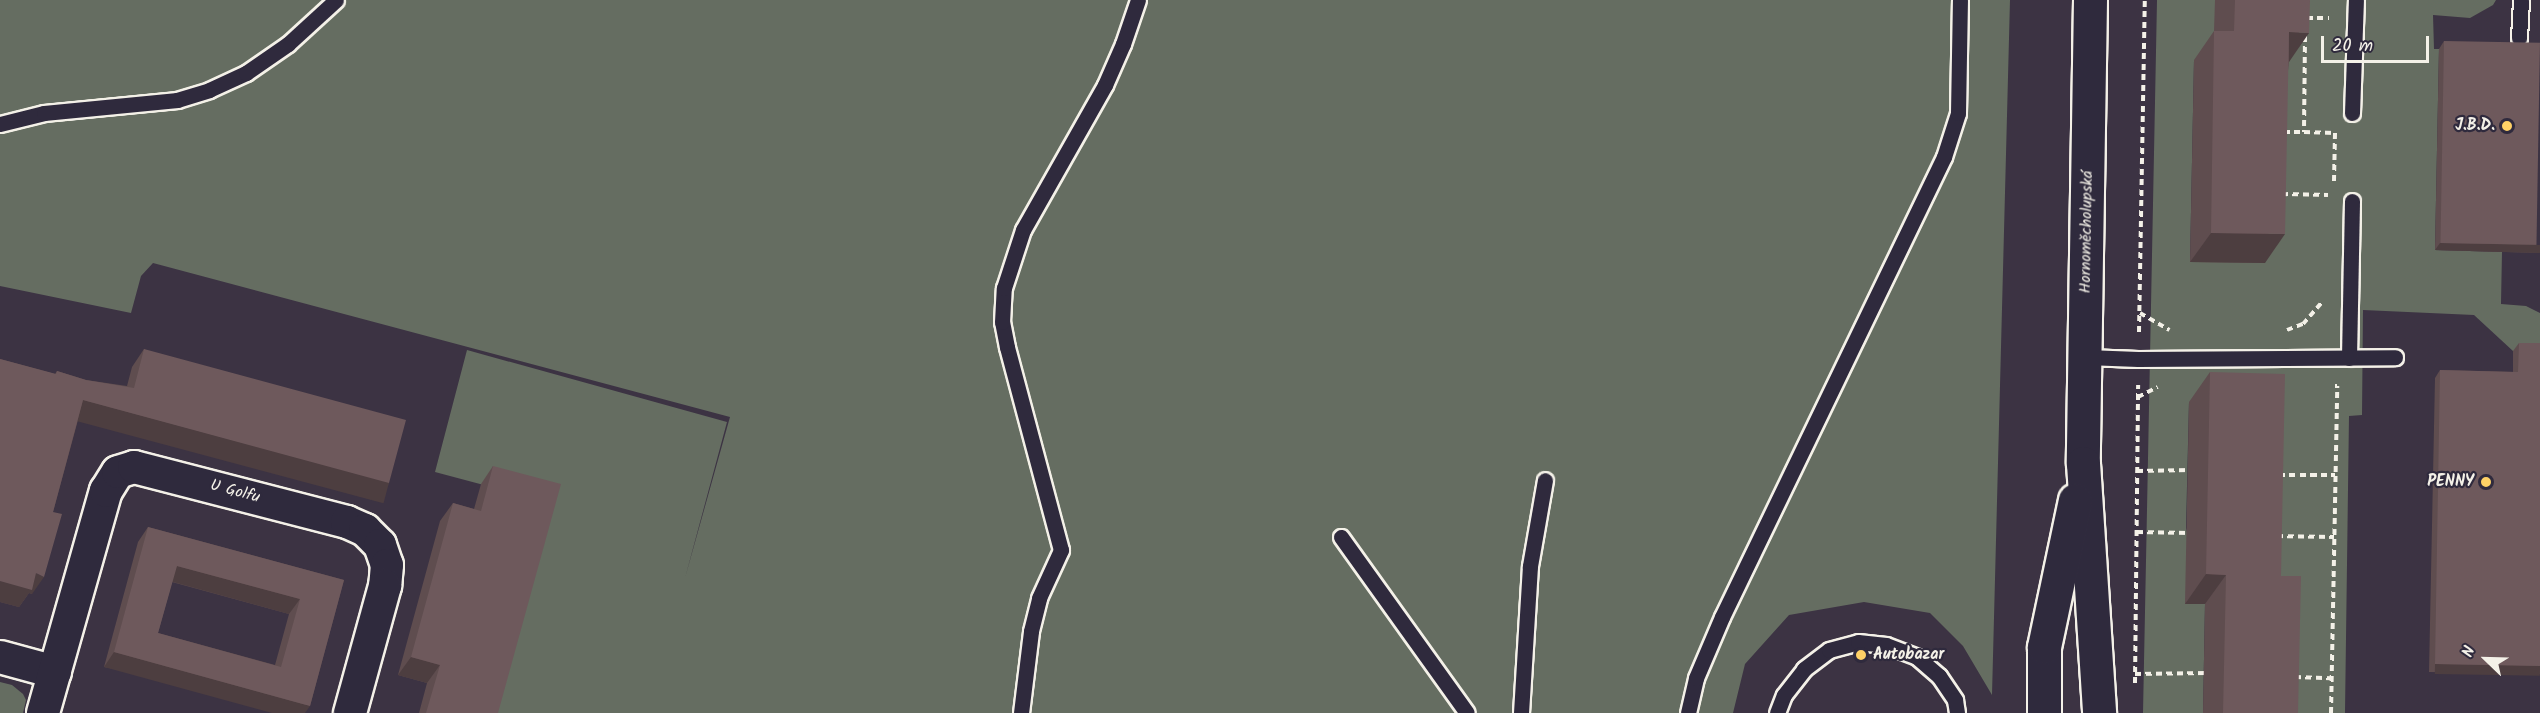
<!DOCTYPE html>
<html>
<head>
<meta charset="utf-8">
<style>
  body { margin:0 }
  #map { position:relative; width:2540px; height:713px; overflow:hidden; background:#3c3343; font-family:Kalam,sans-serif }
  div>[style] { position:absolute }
  .green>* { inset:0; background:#656d61 }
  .path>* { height:4px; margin-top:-2px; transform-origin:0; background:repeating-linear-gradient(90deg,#f4f1e8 0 6px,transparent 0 10.5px) }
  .roads { filter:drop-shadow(2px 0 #f4f1e8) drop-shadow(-2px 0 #f4f1e8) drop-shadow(0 2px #f4f1e8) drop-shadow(0 -2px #f4f1e8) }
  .lane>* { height:15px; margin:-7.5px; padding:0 7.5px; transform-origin:7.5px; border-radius:7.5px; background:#2f2a3d }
  .street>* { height:32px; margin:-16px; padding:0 16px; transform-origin:16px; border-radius:16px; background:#2f2a3d }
  .secondary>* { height:33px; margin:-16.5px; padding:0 16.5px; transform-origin:16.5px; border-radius:16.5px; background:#2f2a3d }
  .wall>* { inset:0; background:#5f4d4f }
  .shaded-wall>* { inset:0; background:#4d3e40; transform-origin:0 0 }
  .building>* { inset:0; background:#6e595c; transform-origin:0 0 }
  .dots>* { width:16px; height:16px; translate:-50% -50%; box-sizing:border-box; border:3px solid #2f2a3d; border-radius:50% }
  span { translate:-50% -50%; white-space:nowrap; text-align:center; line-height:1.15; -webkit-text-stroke:4.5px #2f2a3d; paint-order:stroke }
  .poi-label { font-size:16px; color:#f4f1e8; font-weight:700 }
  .right { translate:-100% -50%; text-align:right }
  .left { translate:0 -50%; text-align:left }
  .street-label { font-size:16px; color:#f4f1e8 }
  .north { position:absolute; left:2456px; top:629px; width:60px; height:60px; -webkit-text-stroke:4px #2f2a3d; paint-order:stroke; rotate:293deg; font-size:16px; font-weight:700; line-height:24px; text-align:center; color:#f4f1e8 }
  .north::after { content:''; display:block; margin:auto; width:21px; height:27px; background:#f4f1e8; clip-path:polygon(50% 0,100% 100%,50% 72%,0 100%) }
  .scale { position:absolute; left:2321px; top:36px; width:108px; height:27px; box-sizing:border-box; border:3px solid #f4f1e8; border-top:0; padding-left:8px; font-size:18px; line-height:21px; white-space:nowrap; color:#f4f1e8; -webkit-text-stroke:4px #2f2a3d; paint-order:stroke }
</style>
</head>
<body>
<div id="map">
  <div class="green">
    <div style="clip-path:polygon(0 0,2010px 0,1992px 695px,1963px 646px,1930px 613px,1864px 602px,1789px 615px,1745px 664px,1733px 713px,491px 713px,548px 502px,435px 472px,467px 350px,727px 422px,685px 578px,730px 417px,153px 263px,141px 276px,131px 313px,0 286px)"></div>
    <div style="clip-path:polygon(2157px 0,2219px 0,2214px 61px,2194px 61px,2190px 262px,2290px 0,2496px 0,2493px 5px,2470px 18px,2433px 15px,2434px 49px,2439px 49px,2435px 250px,2502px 252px,2501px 304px,2526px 306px,2540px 313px,2540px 351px,2513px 351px,2474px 315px,2363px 310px,2362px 415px,2349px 416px,2345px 713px,2278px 713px,2189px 402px,2186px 528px,2205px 604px,2203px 713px,2143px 713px)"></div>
    <div style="clip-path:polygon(0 682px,12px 685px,23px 694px,26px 700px,23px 713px,0 713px)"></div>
  </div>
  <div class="path">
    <div style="left:2307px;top:18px;width:22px"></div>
    <div style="left:2305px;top:36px;width:96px;rotate:90.6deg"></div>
    <div style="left:2304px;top:132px;width:31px;rotate:2deg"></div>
    <div style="left:2335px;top:133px;width:49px;rotate:91.2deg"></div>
    <div style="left:2284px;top:132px;width:20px"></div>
    <div style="left:2282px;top:194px;width:46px;rotate:1.2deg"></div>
    <div style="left:2140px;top:313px;width:34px;rotate:30deg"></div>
    <div style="left:2287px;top:330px;width:17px;rotate:-21deg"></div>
    <div style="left:2303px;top:324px;width:29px;rotate:-49deg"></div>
    <div style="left:2139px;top:332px;width:332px;rotate:-89deg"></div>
    <div style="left:2138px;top:397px;width:22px;rotate:-27deg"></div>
    <div style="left:2137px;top:471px;width:54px;rotate:-1.1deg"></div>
    <div style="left:2279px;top:475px;width:56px"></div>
    <div style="left:2137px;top:532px;width:53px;rotate:1.1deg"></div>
    <div style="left:2277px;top:536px;width:57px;rotate:1deg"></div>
    <div style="left:2135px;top:674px;width:72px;rotate:-0.8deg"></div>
    <div style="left:2295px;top:677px;width:36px;rotate:2deg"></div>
    <div style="left:2135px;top:683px;width:298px;rotate:-89.4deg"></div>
    <div style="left:2331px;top:713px;width:327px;rotate:-88.9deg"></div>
    <div style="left:2337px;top:386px;width:2px;rotate:180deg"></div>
  </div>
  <div class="roads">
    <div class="lane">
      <div style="left:2519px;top:38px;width:38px;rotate:-87deg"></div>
      <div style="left:2352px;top:113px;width:113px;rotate:-88deg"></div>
      <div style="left:0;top:124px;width:45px;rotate:-14deg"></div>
      <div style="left:44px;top:113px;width:134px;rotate:-5.6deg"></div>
      <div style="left:177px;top:100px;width:34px;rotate:-17deg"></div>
      <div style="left:209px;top:90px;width:41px;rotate:-24.7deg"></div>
      <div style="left:246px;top:73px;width:51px;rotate:-34.6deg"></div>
      <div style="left:288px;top:44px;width:65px;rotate:-42.5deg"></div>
      <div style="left:2086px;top:357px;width:52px;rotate:2.2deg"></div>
      <div style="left:2138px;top:359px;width:257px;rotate:-0.4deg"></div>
      <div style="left:2349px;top:358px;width:157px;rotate:-88.9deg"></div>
      <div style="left:1341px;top:537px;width:216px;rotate:54.4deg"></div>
      <div style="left:1021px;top:713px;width:83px;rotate:-83deg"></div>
      <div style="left:1031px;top:631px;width:34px;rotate:-76deg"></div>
      <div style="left:1039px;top:598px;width:53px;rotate:-65.4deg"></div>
      <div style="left:1061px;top:550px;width:210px;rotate:-104.9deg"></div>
      <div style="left:1007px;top:347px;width:25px;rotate:-101deg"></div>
      <div style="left:1002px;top:322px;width:34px;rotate:-87deg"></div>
      <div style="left:1004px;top:288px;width:61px;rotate:-71.9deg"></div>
      <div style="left:1023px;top:230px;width:167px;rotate:-60.5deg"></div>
      <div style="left:1105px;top:85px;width:45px;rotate:-66.3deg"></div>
      <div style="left:1123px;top:44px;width:46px;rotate:-71.2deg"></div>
      <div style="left:1521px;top:713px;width:147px;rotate:-86.5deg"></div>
      <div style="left:1530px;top:566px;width:87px;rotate:-80.1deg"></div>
      <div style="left:1688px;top:713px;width:36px;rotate:-77deg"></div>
      <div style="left:1696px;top:678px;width:66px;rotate:-66.9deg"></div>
      <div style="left:1722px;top:617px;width:511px;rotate:-64.24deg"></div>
      <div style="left:1944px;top:157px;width:46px;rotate:-72.3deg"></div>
      <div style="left:1958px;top:113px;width:113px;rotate:-89deg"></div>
      <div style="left:1777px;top:713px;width:19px;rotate:-69deg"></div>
      <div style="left:1784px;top:695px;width:33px;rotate:-52deg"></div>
      <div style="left:1804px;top:669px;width:31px;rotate:-37deg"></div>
      <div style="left:1829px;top:650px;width:30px;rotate:-15deg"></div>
      <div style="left:1858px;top:642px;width:28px;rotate:6deg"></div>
      <div style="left:1886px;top:645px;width:33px;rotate:21deg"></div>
      <div style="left:1917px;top:657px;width:29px;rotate:41deg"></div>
      <div style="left:1939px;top:676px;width:29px;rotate:56deg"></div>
      <div style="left:1955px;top:700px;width:13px;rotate:81deg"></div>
    </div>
    <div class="street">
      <div style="left:0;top:657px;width:57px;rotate:15.3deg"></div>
      <div style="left:43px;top:713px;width:231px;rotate:-74.2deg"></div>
      <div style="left:106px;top:491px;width:22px;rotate:-58deg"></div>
      <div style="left:118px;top:472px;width:17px;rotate:-17deg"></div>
      <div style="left:134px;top:467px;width:220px;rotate:14.5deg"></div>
      <div style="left:347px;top:522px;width:20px;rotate:24deg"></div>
      <div style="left:365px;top:530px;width:21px;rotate:45deg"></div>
      <div style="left:380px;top:545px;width:21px;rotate:71deg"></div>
      <div style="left:387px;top:565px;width:21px;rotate:95deg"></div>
      <div style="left:385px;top:586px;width:132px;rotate:105.4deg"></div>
    </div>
    <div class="secondary">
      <div style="left:2090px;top:0;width:463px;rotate:90.9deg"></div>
      <div style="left:2083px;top:463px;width:251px;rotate:86.3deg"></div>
      <div style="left:2044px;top:713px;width:66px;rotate:-90deg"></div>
      <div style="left:2044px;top:647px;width:150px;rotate:-78.1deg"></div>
    </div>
  </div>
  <div class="wall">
    <div style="clip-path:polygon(2215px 0,2310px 0,2289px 62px,2265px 263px,2190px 262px,2194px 60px,2214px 31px)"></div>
    <div style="clip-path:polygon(2444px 41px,2540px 253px,2435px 250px,2439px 49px)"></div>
    <div style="clip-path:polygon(2519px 343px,2540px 674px,2429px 672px,2435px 378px,2440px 370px,2513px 372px,2513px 351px)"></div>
    <div style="clip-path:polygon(144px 349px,389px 483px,377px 501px,78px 420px,53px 512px,32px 594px,29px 593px,19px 607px,0 602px,0 359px,55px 374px,57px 371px,86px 380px,127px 386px,132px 367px)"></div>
    <div style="clip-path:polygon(2210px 372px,2281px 576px,2298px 713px,2203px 713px,2205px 604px,2185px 604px,2189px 402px)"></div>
    <div style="clip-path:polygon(493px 466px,498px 713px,419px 713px,427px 683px,398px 675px,440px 521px,453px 503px,474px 509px,481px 484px)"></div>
    <div style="clip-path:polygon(evenodd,148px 527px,344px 580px,310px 706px,104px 667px,138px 542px,148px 527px,172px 582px,289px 614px,275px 665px,158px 633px,172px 582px)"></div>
  </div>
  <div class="shaded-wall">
    <div style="clip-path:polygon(2289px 32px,2309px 33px,2289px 62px)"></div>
    <div style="clip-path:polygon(2211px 233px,2285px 234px,2265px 263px,2190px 262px)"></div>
    <div style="clip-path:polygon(2440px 243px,2540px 245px,2540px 253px,2435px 250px)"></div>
    <div style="left:83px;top:400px;width:317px;height:22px;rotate:15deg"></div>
    <div style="clip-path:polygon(177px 566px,300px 599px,289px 614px,166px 580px)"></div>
    <div style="clip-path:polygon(36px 573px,44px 577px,32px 594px,29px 593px,19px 607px,0 602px,0 581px)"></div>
    <div style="clip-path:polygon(2206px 574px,2226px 575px,2205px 604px,2185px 604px)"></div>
    <div style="clip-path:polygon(114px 652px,310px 706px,305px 713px,272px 713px,104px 667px)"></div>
    <div style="clip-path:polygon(411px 657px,440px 665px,427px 683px,398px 675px)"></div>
    <div style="left:2435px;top:664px;width:105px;height:10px;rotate:1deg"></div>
  </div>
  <div class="building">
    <div style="clip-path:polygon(2235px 0,2310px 0,2309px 33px,2289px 32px,2285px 234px,2211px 233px,2214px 31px,2234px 31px)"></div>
    <div style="left:2444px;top:41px;width:96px;height:202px;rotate:1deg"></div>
    <div style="clip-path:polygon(2519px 343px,2540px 343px,2540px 666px,2435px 664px,2440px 370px,2518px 372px)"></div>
    <div style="clip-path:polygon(144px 349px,406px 420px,389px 483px,83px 400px,53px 512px,62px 514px,44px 577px,36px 573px,32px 590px,0 581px,0 359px,56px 374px,57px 371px,86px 380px,134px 388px)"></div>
    <div style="clip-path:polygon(2210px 372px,2285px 374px,2281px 576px,2301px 576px,2298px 713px,2223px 713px,2226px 575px,2206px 574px)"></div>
    <div style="clip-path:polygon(493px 466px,561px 484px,498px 713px,426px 713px,440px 665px,411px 657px,453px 503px,481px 511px)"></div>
    <div style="clip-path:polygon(evenodd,148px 527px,344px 580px,310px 706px,114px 652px,148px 527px,177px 566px,300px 599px,281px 667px,158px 633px,177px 566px)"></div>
  </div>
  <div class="dots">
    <div style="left:2507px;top:126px;background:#ffd166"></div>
    <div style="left:2486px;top:482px;background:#ffd166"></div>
    <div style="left:1861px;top:655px;background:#ffd166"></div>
  </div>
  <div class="poi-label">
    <span class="right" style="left:2495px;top:126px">J.B.D.</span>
    <span class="right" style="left:2474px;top:482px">PENNY</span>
    <span class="left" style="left:1873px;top:655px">Autobazar</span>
  </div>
  <div class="street-label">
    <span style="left:2087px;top:232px;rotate:-89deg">Hornoměcholupská</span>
    <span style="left:235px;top:492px;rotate:15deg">U Golfu</span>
  </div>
  <div class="north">N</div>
  <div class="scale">20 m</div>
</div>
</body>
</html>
